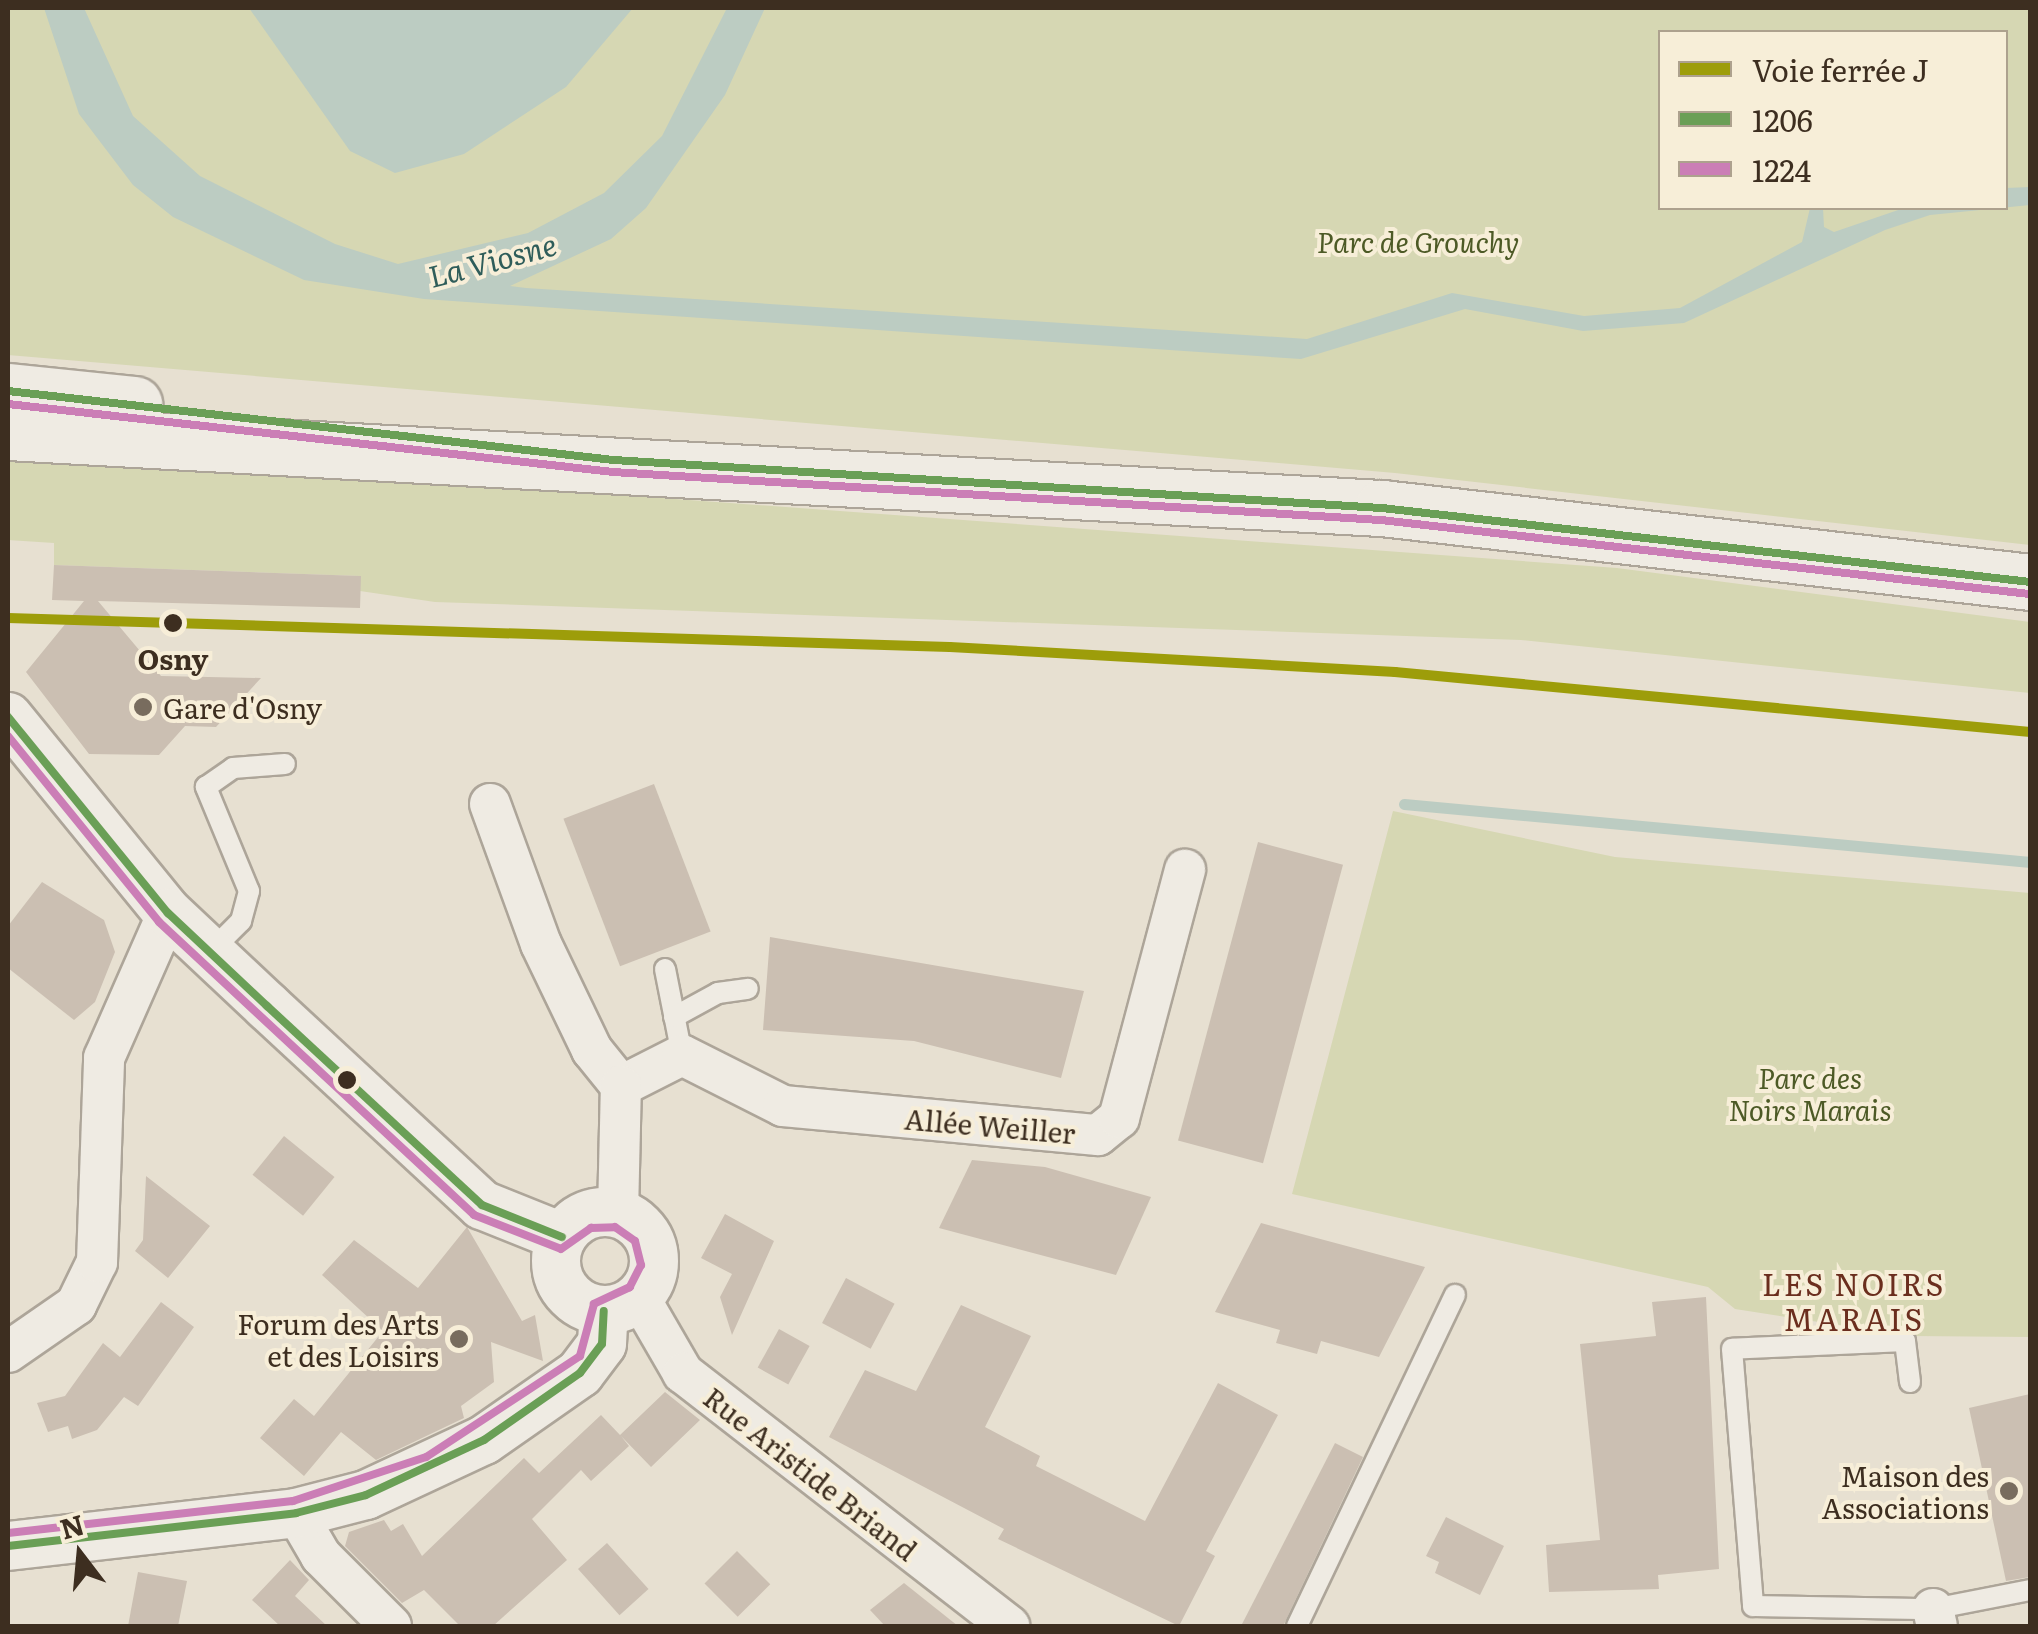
<!DOCTYPE html>
<html>
<head>
<meta charset="utf-8">
<style>
  body { margin:0 }
  #map { position:relative; width:2038px; height:1634px; overflow:hidden; background:#e7e0d1; font-family:Literata,serif }
  div>[style] { position:absolute }
  .green>* { inset:0; background:#d6d7b3 }
  .water>* { inset:0; background:#bcccc2 }
  .stream>* { height:11px; margin:-5.5px; padding:0 5.5px; transform-origin:5.5px; border-radius:5.5px; background:#bcccc2 }
  .building>* { inset:0; background:#cbbfb2; transform-origin:0 0 }
  .roads { filter:drop-shadow(2px 0 #ada599) drop-shadow(-2px 0 #ada599) drop-shadow(0 2px #ada599) drop-shadow(0 -2px #ada599) }
  .service>* { height:20px; margin:-10px; padding:0 10px; transform-origin:10px; border-radius:10px; background:#efebe3 }
  .minor>* { height:40px; margin:-20px; padding:0 20px; transform-origin:20px; border-radius:20px; background:#efebe3 }
  .tertiary>* { height:48px; margin:-24px; padding:0 24px; transform-origin:24px; border-radius:24px; background:#efebe3 }
  .tertiary>.ring { margin:-24px; padding:0; box-sizing:content-box; background:none; border:48px solid #efebe3; border-radius:50% }
  .secondary>* { height:55px; margin:-27.5px; padding:0 27.5px; transform-origin:27.5px; border-radius:27.5px; background:#efebe3 }
  .bus-1>* { height:8px; margin:-4px; padding:0 4px; transform-origin:4px; border-radius:4px; background:#6a9f56 }
  .bus-2>* { height:8px; margin:-4px; padding:0 4px; transform-origin:4px; border-radius:4px; background:#cb7eb6 }
  .rail-1>* { height:10px; margin:-5px; padding:0 5px; transform-origin:5px; border-radius:5px; background:#9d9d0a }
  .dots>* { width:28px; height:28px; translate:-50% -50%; box-sizing:border-box; border:5px solid #f7eed8; border-radius:50% }
  span { translate:-50% -50%; white-space:nowrap; text-align:center; line-height:1.15; -webkit-text-stroke:8px #f7eed8; paint-order:stroke }
  .park-label { font-size:28px; color:#4d5a26; font-style:italic }
  .stop-label { font-size:28px; color:#3d2e20; font-weight:700 }
  .poi-label { font-size:28px; color:#3d2e20 }
  .left { translate:0 -50%; text-align:left }
  .right { translate:-100% -50%; text-align:right }
  .street-label { font-size:28px; color:#3d2e20 }
  .water-label { font-size:30px; color:#2f5d5a; font-style:italic }
  .neighbourhood-label { font-size:30px; color:#6b2e1e; letter-spacing:2.5px }
  .frame { position:absolute; inset:0; border:10px solid #3d2e20; pointer-events:none }
  .legend { position:absolute; left:1658px; top:30px; width:350px; height:180px; box-sizing:border-box; background:#f7eed8; border:2px solid #ada18e; margin:0; padding:12px 18px; list-style:none; font-size:30px; color:#3d2e20 }
  .legend li { display:flex; align-items:center; gap:20px; height:50px }
  .legend b { width:50px; border:2px solid #ada18e }
  .north { position:absolute; left:30px; top:1504px; width:100px; height:100px; -webkit-text-stroke:8px #f7eed8; paint-order:stroke; rotate:344deg; font-size:28px; font-weight:700; line-height:40px; text-align:center; color:#3d2e20 }
  .north::after { content:''; display:block; margin:auto; width:35px; height:45px; background:#3d2e20; clip-path:polygon(50% 0,100% 100%,50% 72%,0 100%) }
</style>
</head>
<body>
<div id="map">
  <div class="green">
    <div style="clip-path:polygon(evenodd,8px 8px,2030px 8px,2030px 545px,1395px 473px,8px 355px,8px 8px,1660px 32px,2006px 32px,2006px 208px,1660px 208px,1660px 32px)"></div>
    <div style="clip-path:polygon(8px 450px,1617px 568px,2030px 622px,2030px 693px,1521px 640px,435px 602px,360px 591px,360px 576px,54px 565px,54px 543px,8px 540px)"></div>
    <div style="clip-path:polygon(1393px 811px,1615px 857px,2030px 893px,2030px 1337px,1910px 1336px,1735px 1309px,1708px 1287px,1292px 1194px)"></div>
  </div>
  <div class="water">
    <div style="clip-path:polygon(44px 8px,84px 8px,133px 116px,200px 176px,335px 244px,398px 264px,528px 233px,604px 193px,662px 136px,727px 8px,765px 8px,725px 95px,646px 208px,611px 239px,510px 286px,526px 288px,1307px 339px,1452px 293px,1584px 316px,1680px 308px,1802px 242px,1810px 208px,1823px 208px,1824px 227px,1834px 232px,1904px 208px,2006px 208px,2006px 188px,2030px 187px,2030px 205px,1930px 215px,1885px 230px,1684px 323px,1583px 331px,1465px 309px,1301px 359px,424px 299px,304px 280px,173px 217px,133px 185px,79px 114px)"></div>
    <div style="clip-path:polygon(249px 8px,633px 8px,566px 87px,464px 154px,395px 173px,350px 151px)"></div>
  </div>
  <div class="stream">
    <div style="left:1404px;top:804px;width:629px;rotate:5.29deg"></div>
  </div>
  <div class="building">
    <div style="clip-path:polygon(54px 565px,361px 576px,360px 608px,98px 601px,161px 676px,261px 678px,216px 727px,185px 726px,159px 755px,89px 754px,26px 672px,84px 601px,52px 600px)"></div>
    <div style="left:654px;top:784px;width:158px;height:97px;rotate:69deg"></div>
    <div style="left:1258px;top:842px;width:88px;height:309px;rotate:15deg"></div>
    <div style="clip-path:polygon(42px 882px,104px 920px,115px 952px,95px 1002px,74px 1020px,8px 968px,8px 926px)"></div>
    <div style="clip-path:polygon(770px 937px,1084px 991px,1061px 1078px,914px 1041px,763px 1030px)"></div>
    <div style="left:284px;top:1136px;width:65px;height:50px;rotate:39deg"></div>
    <div style="clip-path:polygon(972px 1160px,1045px 1167px,1151px 1197px,1116px 1275px,939px 1228px)"></div>
    <div style="clip-path:polygon(146px 1176px,210px 1226px,168px 1278px,135px 1251px,143px 1240px)"></div>
    <div style="clip-path:polygon(725px 1214px,774px 1241px,732px 1335px,720px 1297px,732px 1274px,701px 1258px)"></div>
    <div style="clip-path:polygon(1261px 1223px,1425px 1267px,1379px 1357px,1321px 1341px,1317px 1354px,1276px 1343px,1280px 1330px,1215px 1312px)"></div>
    <div style="clip-path:polygon(467px 1227px,522px 1321px,535px 1315px,543px 1361px,491px 1342px,494px 1382px,461px 1406px,464px 1418px,376px 1460px,341px 1432px,304px 1476px,260px 1438px,294px 1399px,314px 1416px,383px 1331px,322px 1275px,354px 1240px,418px 1288px)"></div>
    <div style="left:846px;top:1278px;width:55px;height:51px;rotate:28deg"></div>
    <div style="clip-path:polygon(1706px 1297px,1719px 1569px,1658px 1575px,1659px 1589px,1549px 1592px,1546px 1545px,1600px 1540px,1580px 1344px,1656px 1336px,1652px 1302px)"></div>
    <div style="clip-path:polygon(161px 1302px,194px 1327px,138px 1406px,124px 1397px,97px 1430px,72px 1439px,68px 1426px,48px 1432px,37px 1403px,65px 1396px,103px 1343px,120px 1357px)"></div>
    <div style="clip-path:polygon(961px 1305px,1031px 1336px,985px 1427px,1040px 1456px,1036px 1466px,1145px 1521px,1218px 1383px,1278px 1415px,1206px 1551px,1215px 1556px,1179px 1626px,998px 1539px,1004px 1529px,829px 1437px,865px 1370px,916px 1391px)"></div>
    <div style="left:779px;top:1329px;width:35px;height:44px;rotate:29deg"></div>
    <div style="clip-path:polygon(665px 1392px,700px 1420px,651px 1467px,621px 1436px,629px 1446px,591px 1481px,581px 1470px,532px 1519px,567px 1560px,493px 1626px,460px 1626px,424px 1590px,402px 1603px,345px 1546px,349px 1532px,384px 1520px,391px 1531px,403px 1524px,422px 1556px,524px 1458px,539px 1473px,601px 1415px,620px 1435px)"></div>
    <div style="clip-path:polygon(2030px 1394px,2030px 1577px,2006px 1581px,1969px 1408px)"></div>
    <div style="clip-path:polygon(1335px 1443px,1363px 1457px,1283px 1626px,1241px 1626px)"></div>
    <div style="clip-path:polygon(1446px 1517px,1504px 1546px,1480px 1595px,1435px 1573px,1439px 1562px,1426px 1556px)"></div>
    <div style="left:607px;top:1543px;width:62px;height:39px;rotate:48deg"></div>
    <div style="left:737px;top:1551px;width:47px;height:46px;rotate:45deg"></div>
    <div style="clip-path:polygon(290px 1560px,309px 1580px,295px 1596px,327px 1626px,280px 1626px,252px 1600px)"></div>
    <div style="clip-path:polygon(138px 1572px,187px 1581px,178px 1626px,128px 1626px)"></div>
    <div style="clip-path:polygon(904px 1583px,958px 1626px,885px 1626px,870px 1610px)"></div>
  </div>
  <div class="roads">
    <div class="service">
      <div style="left:210px;top:952px;width:44px;rotate:-45deg"></div>
      <div style="left:241px;top:921px;width:31px;rotate:-75deg"></div>
      <div style="left:249px;top:891px;width:113px;rotate:-112.5deg"></div>
      <div style="left:206px;top:787px;width:33px;rotate:-35deg"></div>
      <div style="left:233px;top:768px;width:52px;rotate:-4.4deg"></div>
      <div style="left:665px;top:969px;width:88px;rotate:78.8deg"></div>
      <div style="left:674px;top:1017px;width:50px;rotate:-28.6deg"></div>
      <div style="left:718px;top:993px;width:30px;rotate:-8deg"></div>
      <div style="left:1910px;top:1382px;width:41px;rotate:-97deg"></div>
      <div style="left:1905px;top:1341px;width:173px;rotate:177.4deg"></div>
      <div style="left:1732px;top:1349px;width:258px;rotate:85.3deg"></div>
      <div style="left:1753px;top:1606px;width:180px;rotate:1deg"></div>
      <div style="left:1933px;top:1609px;width:99px;rotate:-11.1deg"></div>
      <div style="left:1297px;top:1626px;width:367px;rotate:-64.5deg"></div>
    </div>
    <div class="minor">
      <div style="left:490px;top:804px;width:149px;rotate:70deg"></div>
      <div style="left:541px;top:944px;width:118px;rotate:64.3deg"></div>
      <div style="left:592px;top:1050px;width:46px;rotate:51.1deg"></div>
      <div style="left:621px;top:1086px;width:68px;rotate:-26.9deg"></div>
      <div style="left:682px;top:1055px;width:113px;rotate:26.8deg"></div>
      <div style="left:783px;top:1106px;width:316px;rotate:5.3deg"></div>
      <div style="left:1098px;top:1135px;width:27px;rotate:-39deg"></div>
      <div style="left:1119px;top:1118px;width:257px;rotate:-75.1deg"></div>
      <div style="left:618px;top:1214px;width:128px;rotate:-88.7deg"></div>
      <div style="left:639px;top:1297px;width:88px;rotate:59.9deg"></div>
      <div style="left:683px;top:1373px;width:413px;rotate:37.8deg"></div>
      <div style="left:8px;top:1352px;width:83px;rotate:-34.7deg"></div>
      <div style="left:76px;top:1305px;width:48px;rotate:-64deg"></div>
      <div style="left:97px;top:1262px;width:204px;rotate:-88deg"></div>
      <div style="left:104px;top:1058px;width:158px;rotate:-66.2deg"></div>
      <div style="left:296px;top:1513px;width:50px;rotate:59.8deg"></div>
      <div style="left:321px;top:1556px;width:99px;rotate:45deg"></div>
      <div style="left:1933px;top:1609px;width:17px;rotate:77deg"></div>
    </div>
    <div class="tertiary">
      <div style="left:8px;top:717px;width:253px;rotate:50.8deg"></div>
      <div style="left:168px;top:913px;width:136px;rotate:43.2deg"></div>
      <div style="left:267px;top:1006px;width:293px;rotate:42.8deg"></div>
      <div style="left:482px;top:1205px;width:86px;rotate:21.8deg"></div>
      <div class="ring" style="left:556px;top:1212px;width:50px;height:50px"></div>
      <div style="left:8px;top:1546px;width:290px;rotate:-6.5deg"></div>
      <div style="left:296px;top:1513px;width:72px;rotate:-14.4deg"></div>
      <div style="left:366px;top:1495px;width:130px;rotate:-25deg"></div>
      <div style="left:484px;top:1440px;width:117px;rotate:-34.9deg"></div>
      <div style="left:580px;top:1373px;width:36px;rotate:-53deg"></div>
      <div style="left:602px;top:1344px;width:33px;rotate:-87deg"></div>
    </div>
    <div class="secondary">
      <div style="left:8px;top:391px;width:127px;rotate:5.9deg"></div>
      <div style="left:8px;top:432px;width:1376px;rotate:3.17deg"></div>
      <div style="left:1382px;top:508px;width:652px;rotate:6.51deg"></div>
    </div>
  </div>
  <div class="bus-1">
    <div style="left:8px;top:391px;width:610px;rotate:6.5deg"></div>
    <div style="left:614px;top:460px;width:769px;rotate:3.58deg"></div>
    <div style="left:1382px;top:508px;width:652px;rotate:6.51deg"></div>
    <div style="left:8px;top:717px;width:253px;rotate:50.8deg"></div>
    <div style="left:168px;top:913px;width:136px;rotate:43.2deg"></div>
    <div style="left:267px;top:1006px;width:293px;rotate:42.8deg"></div>
    <div style="left:482px;top:1205px;width:86px;rotate:21.8deg"></div>
    <div style="left:8px;top:1546px;width:290px;rotate:-6.5deg"></div>
    <div style="left:296px;top:1513px;width:72px;rotate:-14.4deg"></div>
    <div style="left:366px;top:1495px;width:130px;rotate:-25deg"></div>
    <div style="left:484px;top:1440px;width:117px;rotate:-34.9deg"></div>
    <div style="left:580px;top:1373px;width:36px;rotate:-53deg"></div>
    <div style="left:602px;top:1344px;width:33px;rotate:-87deg"></div>
  </div>
  <div class="bus-2">
    <div style="left:8px;top:404px;width:609px;rotate:6.41deg"></div>
    <div style="left:613px;top:472px;width:769px;rotate:3.58deg"></div>
    <div style="left:1381px;top:520px;width:652px;rotate:6.51deg"></div>
    <div style="left:8px;top:736px;width:240px;rotate:50.9deg"></div>
    <div style="left:159px;top:922px;width:430px;rotate:42.9deg"></div>
    <div style="left:474px;top:1215px;width:93px;rotate:21.3deg"></div>
    <div style="left:561px;top:1249px;width:37px;rotate:-35deg"></div>
    <div style="left:591px;top:1228px;width:24px;rotate:-2deg"></div>
    <div style="left:615px;top:1227px;width:24px;rotate:35deg"></div>
    <div style="left:635px;top:1241px;width:25px;rotate:76deg"></div>
    <div style="left:641px;top:1265px;width:25px;rotate:117deg"></div>
    <div style="left:630px;top:1287px;width:40px;rotate:155deg"></div>
    <div style="left:594px;top:1304px;width:54px;rotate:105.1deg"></div>
    <div style="left:580px;top:1356px;width:184px;rotate:146.7deg"></div>
    <div style="left:426px;top:1457px;width:140px;rotate:161.7deg"></div>
    <div style="left:293px;top:1501px;width:287px;rotate:173.6deg"></div>
  </div>
  <div class="rail-1">
    <div style="left:8px;top:618px;width:942px;rotate:1.76deg"></div>
    <div style="left:950px;top:647px;width:446px;rotate:3.2deg"></div>
    <div style="left:1395px;top:672px;width:638px;rotate:5.4deg"></div>
  </div>
  <div class="dots">
    <div style="left:173px;top:623px;background:#3d2e20"></div>
    <div style="left:143px;top:707px;background:#786c5e"></div>
    <div style="left:347px;top:1080px;background:#3d2e20"></div>
    <div style="left:459px;top:1339px;background:#786c5e"></div>
    <div style="left:2009px;top:1491px;background:#786c5e"></div>
  </div>
  <div class="park-label">
    <span style="left:1418px;top:241px">Parc de Grouchy</span>
    <span style="left:1810px;top:1093px">Parc des<br>Noirs Marais</span>
  </div>
  <div class="stop-label">
    <span style="left:173px;top:658px">Osny</span>
  </div>
  <div class="poi-label">
    <span class="left" style="left:163px;top:707px">Gare d'Osny</span>
    <span class="right" style="left:439px;top:1339px">Forum des Arts<br>et des Loisirs</span>
    <span class="right" style="left:1989px;top:1491px">Maison des<br>Associations</span>
  </div>
  <div class="street-label">
    <span style="left:990px;top:1125px;rotate:5deg">Allée Weiller</span>
    <span style="left:811px;top:1473px;rotate:38deg">Rue Aristide Briand</span>
  </div>
  <div class="water-label">
    <span style="left:492px;top:259px;rotate:-15deg">La Viosne</span>
  </div>
  <div class="neighbourhood-label">
    <span style="left:1854px;top:1300px">LES NOIRS<br>MARAIS</span>
  </div>
  <div class="frame"></div>
  <ul class="legend">
  <li><b style="height:12px;background:#9d9d0a"></b>Voie ferrée J</li>
  <li><b style="height:12px;background:#6a9f56"></b>1206</li>
  <li><b style="height:12px;background:#cb7eb6"></b>1224</li>
  </ul>
  <div class="north">N</div>
</div>
</body>
</html>
